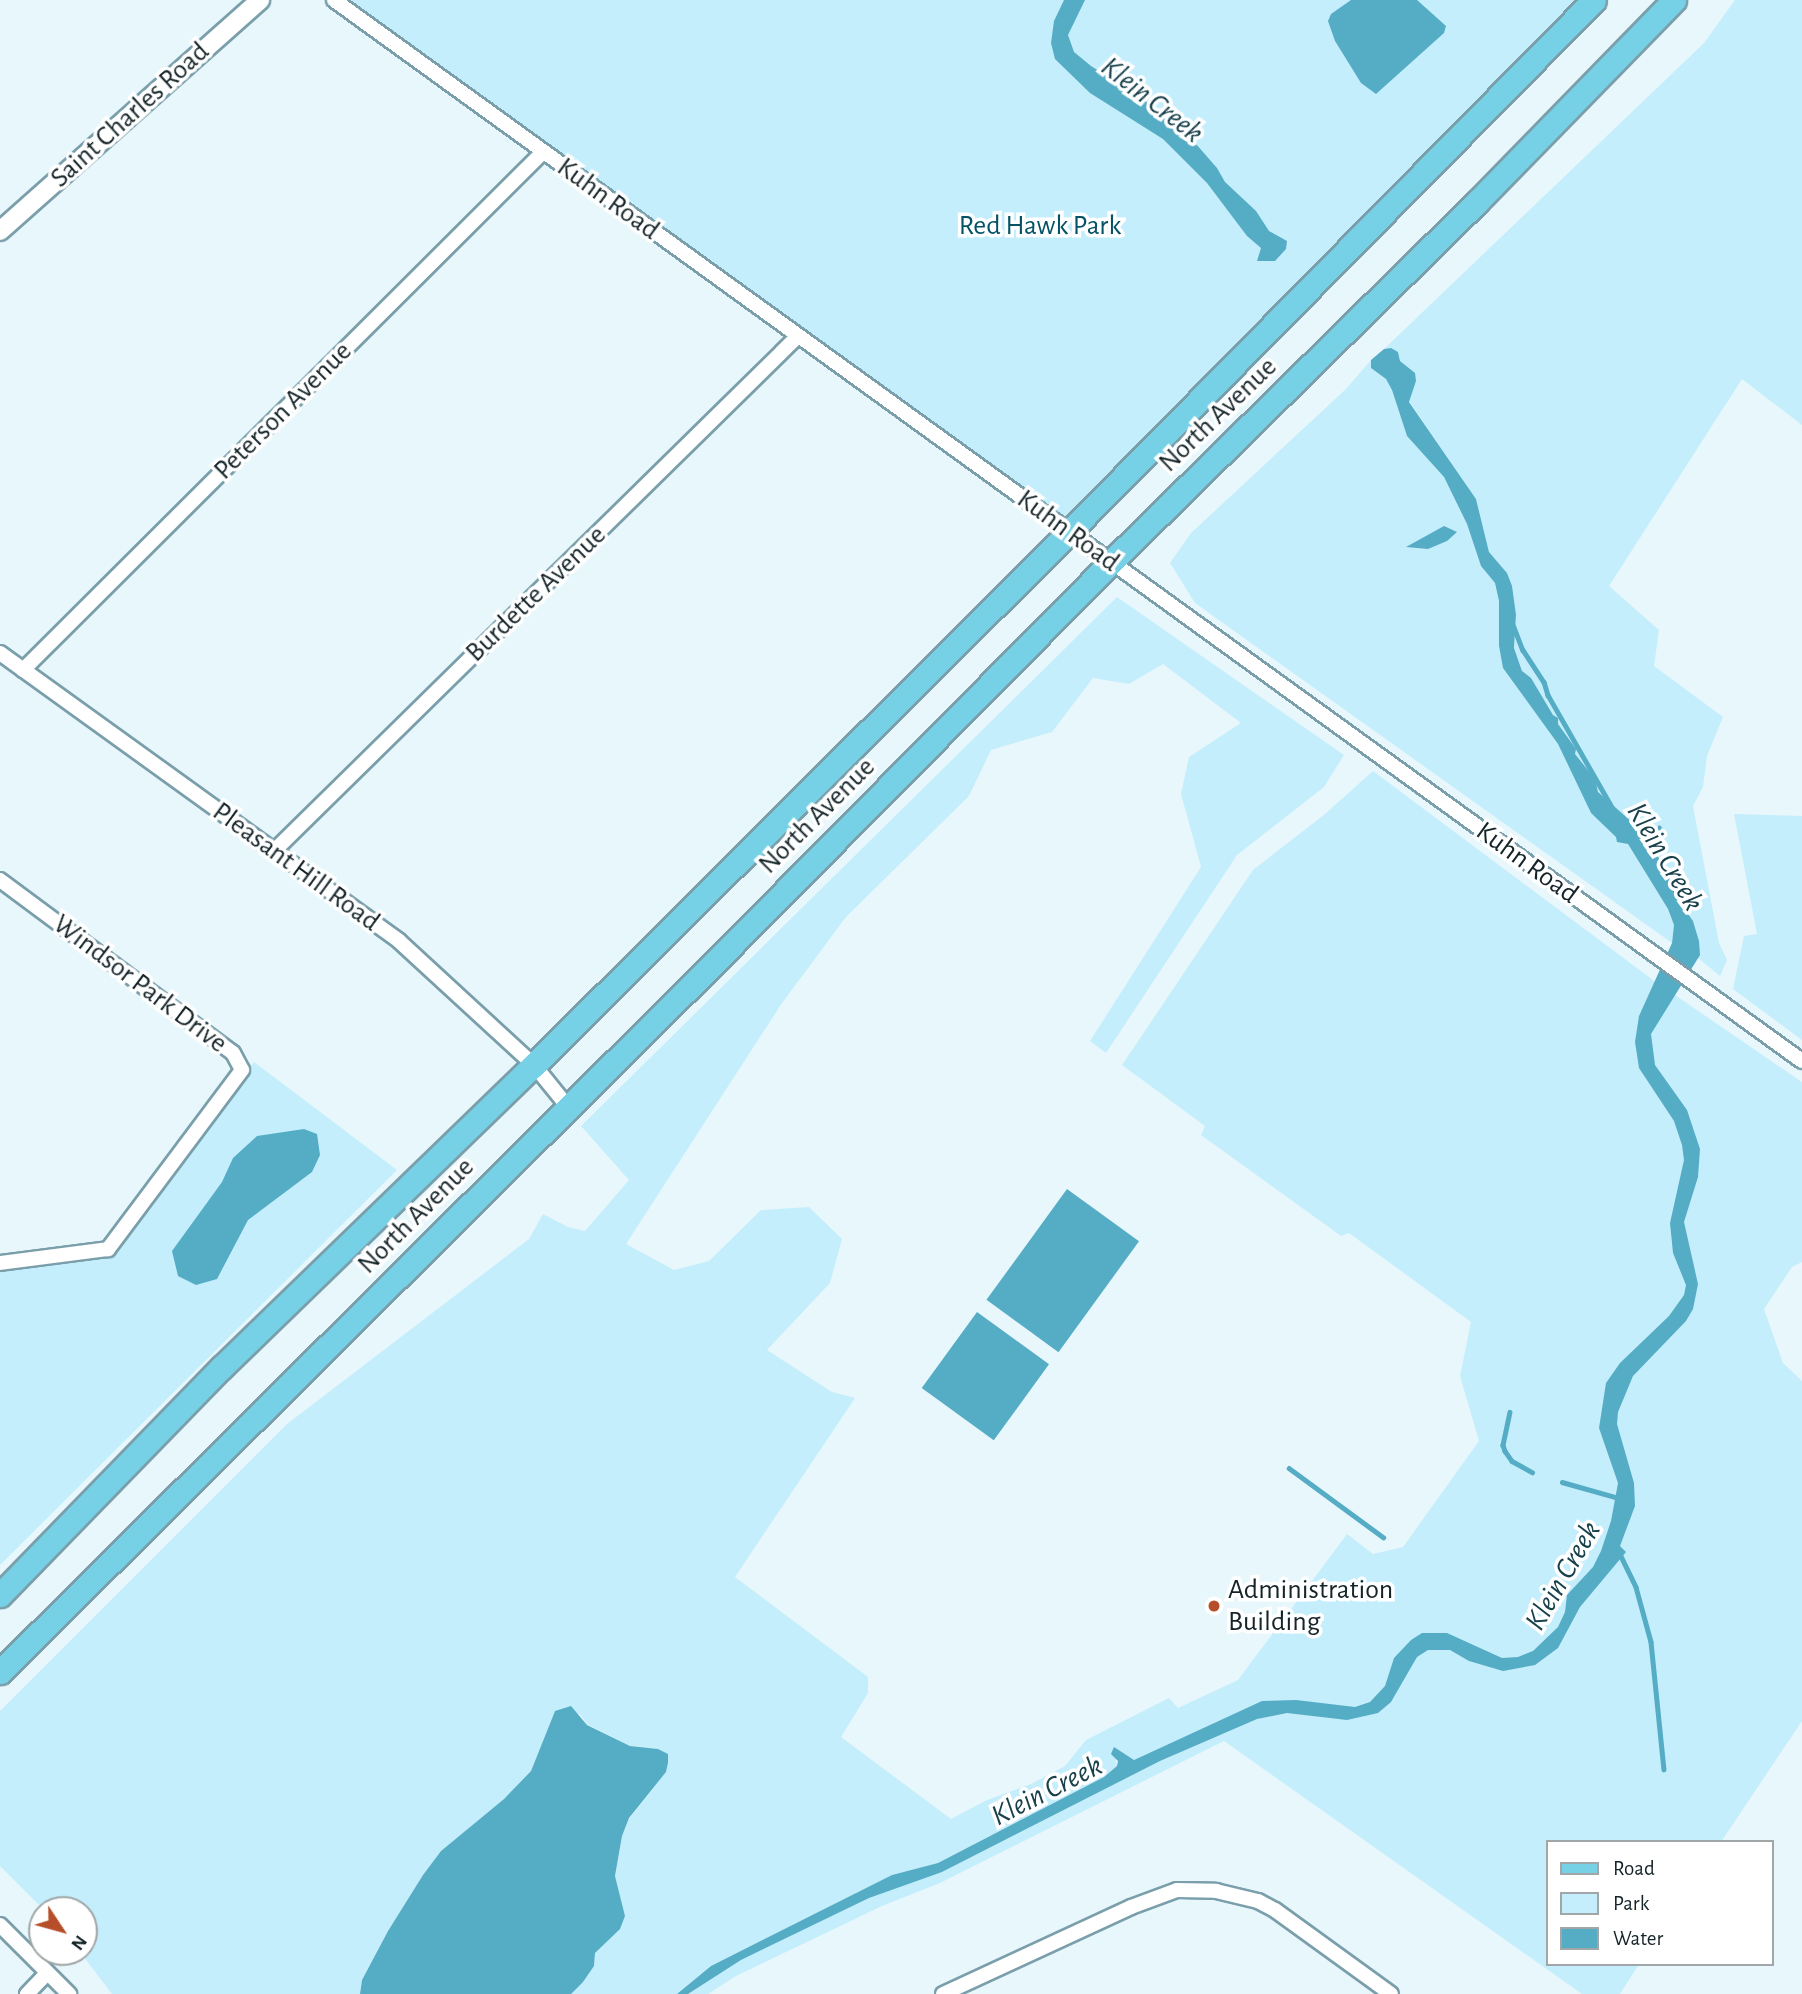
<!DOCTYPE html>
<html>
<head>
<meta charset="utf-8">
<style>
  body { margin:0 }
  #map { position:relative; width:1802px; height:1994px; overflow:hidden; background:#e8f7fc; font-family:"Alegreya Sans",sans-serif }
  div>[style] { position:absolute }
  .green>* { inset:0; background:#c5eefc }
  .water>* { inset:0; background:#55acc5; transform-origin:0 0 }
  .stream>* { height:4.5px; margin:-2.25px; padding:0 2.25px; transform-origin:2.25px; border-radius:2.25px; background:#55acc5 }
  .roads { filter:drop-shadow(2px 0 #7a9fab) drop-shadow(-2px 0 #7a9fab) drop-shadow(0 2px #7a9fab) drop-shadow(0 -2px #7a9fab) }
  .minor>* { height:14px; margin:-7px; padding:0 7px; transform-origin:7px; border-radius:7px; background:#fff }
  .tertiary>* { height:18px; margin:-9px; padding:0 9px; transform-origin:9px; border-radius:9px; background:#fff }
  .primary>* { height:23px; margin:-11.5px; padding:0 11.5px; transform-origin:11.5px; border-radius:11.5px; background:#76d1e6 }
  .dots>* { width:19px; height:19px; translate:-50% -50%; box-sizing:border-box; border:4px solid #fff; border-radius:50% }
  span { translate:-50% -50%; white-space:nowrap; text-align:center; line-height:1.15; -webkit-text-stroke:7px #fff; paint-order:stroke }
  .street-label { font-size:28px; color:#152428 }
  .park-label { font-size:28px; color:#035365 }
  .poi-label { font-size:28px; color:#152428 }
  .left { translate:0 -50%; text-align:left }
  .water-label { font-size:30px; color:#19414c; font-style:italic }
  .legend { position:absolute; left:1546px; top:1840px; width:228px; height:126px; box-sizing:border-box; background:#fff; border:2px solid #a1a7a9; margin:0; padding:9px 12px; list-style:none; font-size:21px; color:#152428 }
  .legend li { display:flex; align-items:center; gap:14px; height:35px }
  .legend b { width:35px; border:2px solid #a1a7a9 }
  .north { position:absolute; left:28px; top:1896px; width:70px; height:70px; box-sizing:border-box; background:#fff; border:2px solid #a1a7a9; border-radius:50%; rotate:126deg; font-size:19px; font-weight:700; line-height:28px; text-align:center; color:#152428 }
  .north::after { content:''; display:block; margin:auto; width:24px; height:32px; background:#b54e29; clip-path:polygon(50% 0,100% 100%,50% 72%,0 100%) }
</style>
</head>
<body>
<div id="map">
  <div class="green">
    <div style="clip-path:polygon(332px 0,1589px 0,1065px 524px)"></div>
    <div style="clip-path:polygon(1735px 0,1802px 0,1802px 425px,1742px 379px,1609px 586px,1659px 630px,1654px 666px,1723px 717px,1707px 756px,1703px 787px,1693px 806px,1719px 943px,1727px 960px,1720px 976px,1698px 958px,1699px 941px,1693px 921px,1677px 898px,1666px 866px,1652px 849px,1659px 825px,1652px 836px,1645px 839px,1635px 825px,1597px 792px,1558px 724px,1558px 718px,1553px 715px,1531px 679px,1522px 671px,1514px 648px,1516px 615px,1507px 573px,1489px 552px,1476px 499px,1409px 401px,1416px 381px,1400px 361px,1398px 352px,1384px 349px,1704px 43px)"></div>
    <div style="clip-path:polygon(1371px 360px,1371px 368px,1386px 379px,1392px 390px,1407px 436px,1444px 477px,1467px 524px,1481px 566px,1495px 583px,1499px 601px,1499px 646px,1503px 668px,1558px 744px,1591px 813px,1628px 844px,1668px 909px,1674px 925px,1672px 943px,1195px 603px,1170px 563px,1191px 533px,1346px 389px)"></div>
    <div style="clip-path:polygon(1117px 597px,1344px 755px,1324px 787px,1237px 855px,1106px 1053px,1090px 1041px,1201px 867px,1181px 794px,1189px 757px,1241px 723px,1163px 664px,1129px 684px,1093px 678px,1052px 732px,991px 750px,969px 796px,846px 917px,782px 1003px,626px 1244px,674px 1270px,709px 1261px,761px 1210px,809px 1207px,842px 1239px,830px 1283px,767px 1350px,832px 1392px,855px 1398px,735px 1577px,868px 1677px,868px 1693px,841px 1737px,951px 1819px,987px 1800px,1031px 1784px,1065px 1766px,1086px 1740px,1169px 1698px,1178px 1708px,1238px 1680px,1347px 1534px,1373px 1554px,1403px 1547px,1479px 1441px,1460px 1376px,1471px 1322px,1349px 1233px,1341px 1236px,1201px 1135px,1205px 1126px,1122px 1065px,1253px 870px,1325px 814px,1373px 771px,1653px 980px,1802px 1082px,1802px 1262px,1792px 1267px,1764px 1309px,1783px 1363px,1802px 1381px,1802px 1721px,1721px 1842px,1548px 1842px,1548px 1964px,1639px 1964px,1620px 1994px,1582px 1994px,1224px 1741px,940px 1883px,882px 1906px,736px 1976px,708px 1994px,688px 1994px,741px 1960px,889px 1888px,942px 1872px,1160px 1761px,1223px 1733px,1221px 1720px,1134px 1760px,1126px 1756px,1115px 1757px,1117px 1766px,1104px 1777px,938px 1863px,892px 1875px,711px 1966px,677px 1994px,571px 1994px,594px 1966px,595px 1953px,620px 1928px,625px 1916px,615px 1876px,622px 1836px,629px 1819px,666px 1772px,668px 1763px,658px 1749px,630px 1746px,587px 1724px,580px 1714px,555px 1711px,531px 1771px,504px 1799px,441px 1851px,423px 1875px,388px 1931px,362px 1980px,360px 1994px,112px 1994px,80px 1952px,84px 1952px,84px 1910px,44px 1910px,0 1866px,0 1711px,287px 1424px,529px 1239px,543px 1214px,568px 1227px,585px 1231px,629px 1180px,581px 1126px)"></div>
    <div style="clip-path:polygon(1734px 814px,1802px 816px,1802px 1040px,1733px 989px,1744px 936px,1757px 934px)"></div>
    <div style="clip-path:polygon(254px 1062px,397px 1170px,0 1565px,0 1271px,113px 1252px)"></div>
  </div>
  <div class="water">
    <div style="clip-path:polygon(1064px 0,1085px 0,1068px 35px,1074px 52px,1091px 66px,1143px 99px,1189px 136px,1217px 168px,1225px 182px,1256px 211px,1269px 231px,1287px 241px,1286px 249px,1275px 261px,1257px 261px,1261px 248px,1247px 236px,1207px 183px,1163px 139px,1090px 93px,1055px 59px,1051px 43px,1054px 21px)"></div>
    <div style="clip-path:polygon(1351px 0,1417px 0,1446px 26px,1444px 33px,1376px 94px,1361px 83px,1335px 41px,1328px 21px,1331px 14px)"></div>
    <div style="clip-path:polygon(1391px 348px,1398px 352px,1400px 361px,1415px 373px,1416px 381px,1409px 402px,1476px 499px,1489px 552px,1507px 573px,1512px 586px,1516px 615px,1514px 648px,1522px 671px,1531px 678px,1553px 715px,1558px 718px,1558px 724px,1576px 749px,1575px 754px,1595px 779px,1598px 792px,1642px 831px,1645px 839px,1652px 836px,1659px 825px,1662px 827px,1652px 850px,1666px 866px,1677px 898px,1693px 921px,1699px 941px,1700px 955px,1651px 1034px,1655px 1065px,1687px 1110px,1700px 1149px,1698px 1177px,1684px 1222px,1698px 1284px,1693px 1309px,1686px 1321px,1633px 1376px,1618px 1412px,1617px 1424px,1634px 1483px,1635px 1506px,1620px 1546px,1626px 1552px,1580px 1607px,1558px 1648px,1535px 1665px,1503px 1671px,1469px 1661px,1450px 1650px,1428px 1650px,1417px 1657px,1391px 1702px,1378px 1713px,1347px 1720px,1287px 1713px,1257px 1719px,1160px 1761px,942px 1872px,869px 1898px,741px 1960px,688px 1994px,677px 1994px,711px 1966px,892px 1875px,938px 1863px,1104px 1777px,1117px 1766px,1118px 1761px,1111px 1754px,1114px 1747px,1134px 1760px,1262px 1701px,1296px 1700px,1355px 1707px,1370px 1702px,1385px 1686px,1394px 1658px,1411px 1640px,1422px 1633px,1447px 1633px,1502px 1658px,1518px 1657px,1533px 1651px,1558px 1627px,1565px 1612px,1567px 1595px,1593px 1567px,1601px 1551px,1611px 1521px,1618px 1483px,1599px 1428px,1606px 1383px,1620px 1363px,1669px 1316px,1684px 1295px,1686px 1285px,1673px 1253px,1670px 1223px,1684px 1160px,1682px 1145px,1674px 1121px,1639px 1068px,1635px 1042px,1639px 1016px,1672px 943px,1674px 925px,1668px 909px,1628px 844px,1617px 842px,1616px 837px,1591px 813px,1558px 744px,1503px 668px,1499px 646px,1499px 601px,1495px 583px,1481px 566px,1467px 524px,1444px 477px,1407px 436px,1392px 390px,1386px 379px,1371px 368px,1371px 360px,1384px 349px)"></div>
    <div style="clip-path:polygon(1444px 526px,1457px 532px,1447px 541px,1428px 549px,1406px 547px)"></div>
    <div style="clip-path:polygon(304px 1129px,317px 1134px,320px 1155px,312px 1172px,248px 1220px,217px 1279px,196px 1285px,178px 1276px,172px 1251px,222px 1182px,233px 1158px,257px 1136px)"></div>
    <div style="left:1067px;top:1189px;width:89px;height:137px;rotate:36deg"></div>
    <div style="left:977px;top:1312px;width:89px;height:94px;rotate:36deg"></div>
    <div style="clip-path:polygon(571px 1706px,587px 1725px,630px 1746px,658px 1749px,668px 1754px,668px 1763px,666px 1772px,629px 1818px,622px 1836px,615px 1876px,625px 1916px,620px 1929px,595px 1953px,594px 1966px,583px 1982px,571px 1994px,360px 1994px,362px 1980px,388px 1931px,423px 1875px,441px 1851px,504px 1799px,531px 1771px,555px 1711px)"></div>
  </div>
  <div class="stream">
    <div style="left:1512px;top:622px;width:30px;rotate:69deg"></div>
    <div style="left:1523px;top:650px;width:38px;rotate:57deg"></div>
    <div style="left:1544px;top:682px;width:14px;rotate:73deg"></div>
    <div style="left:1548px;top:695px;width:131px;rotate:60.3deg"></div>
    <div style="left:1510px;top:1412px;width:34px;rotate:102deg"></div>
    <div style="left:1503px;top:1445px;width:6px;rotate:72deg"></div>
    <div style="left:1505px;top:1451px;width:12px;rotate:55deg"></div>
    <div style="left:1512px;top:1461px;width:23px;rotate:29deg"></div>
    <div style="left:1289px;top:1468px;width:117px;rotate:36.3deg"></div>
    <div style="left:1562px;top:1482px;width:59px;rotate:15.7deg"></div>
    <div style="left:1619px;top:1552px;width:39px;rotate:64deg"></div>
    <div style="left:1636px;top:1587px;width:57px;rotate:74.7deg"></div>
    <div style="left:1651px;top:1642px;width:128px;rotate:84.2deg"></div>
  </div>
  <div class="roads">
    <div class="minor">
      <div style="left:334px;top:0;width:1811px;rotate:35.86deg"></div>
      <div style="left:0;top:653px;width:492px;rotate:35.8deg"></div>
      <div style="left:399px;top:941px;width:183px;rotate:42.6deg"></div>
      <div style="left:534px;top:1065px;width:54px;rotate:51deg"></div>
      <div style="left:23px;top:670px;width:734px;rotate:-44.89deg"></div>
      <div style="left:274px;top:851px;width:735px;rotate:-44.5deg"></div>
      <div style="left:0;top:880px;width:290px;rotate:36.6deg"></div>
      <div style="left:233px;top:1053px;width:19px;rotate:62deg"></div>
      <div style="left:242px;top:1070px;width:224px;rotate:126.8deg"></div>
      <div style="left:108px;top:1249px;width:109px;rotate:172.6deg"></div>
      <div style="left:0;top:1925px;width:98px;rotate:45deg"></div>
      <div style="left:27px;top:1994px;width:29px;rotate:-46deg"></div>
      <div style="left:943px;top:1994px;width:207px;rotate:-24.8deg"></div>
      <div style="left:1131px;top:1907px;width:49px;rotate:-20.3deg"></div>
      <div style="left:1177px;top:1890px;width:39px;rotate:1deg"></div>
      <div style="left:1216px;top:1891px;width:43px;rotate:13.4deg"></div>
      <div style="left:1258px;top:1901px;width:19px;rotate:28deg"></div>
      <div style="left:1275px;top:1910px;width:143px;rotate:35.9deg"></div>
    </div>
    <div class="tertiary">
      <div style="left:0;top:231px;width:348px;rotate:-41.6deg"></div>
    </div>
    <div class="primary">
      <div style="left:0;top:1595px;width:318px;rotate:-45.8deg"></div>
      <div style="left:222px;top:1367px;width:434px;rotate:-44.1deg"></div>
      <div style="left:534px;top:1065px;width:755px;rotate:-44.89deg"></div>
      <div style="left:1069px;top:532px;width:747px;rotate:-45.38deg"></div>
      <div style="left:0;top:1672px;width:1001px;rotate:-44.8deg"></div>
      <div style="left:710px;top:967px;width:570px;rotate:-45.28deg"></div>
      <div style="left:1111px;top:562px;width:513px;rotate:-44.53deg"></div>
      <div style="left:1477px;top:202px;width:282px;rotate:-45.7deg"></div>
    </div>
  </div>
  <div class="dots">
    <div style="left:1214px;top:1606px;background:#b54e29"></div>
  </div>
  <div class="street-label">
    <span style="left:130px;top:115px;rotate:-42deg">Saint Charles Road</span>
    <span style="left:608px;top:199px;rotate:36deg">Kuhn Road</span>
    <span style="left:283px;top:411px;rotate:-45deg">Peterson Avenue</span>
    <span style="left:1218px;top:415px;rotate:-44deg">North Avenue</span>
    <span style="left:1068px;top:531px;rotate:36deg">Kuhn Road</span>
    <span style="left:536px;top:594px;rotate:-44deg">Burdette Avenue</span>
    <span style="left:817px;top:816px;rotate:-45deg">North Avenue</span>
    <span style="left:1527px;top:863px;rotate:36deg">Kuhn Road</span>
    <span style="left:296px;top:867px;rotate:36deg">Pleasant Hill Road</span>
    <span style="left:140px;top:984px;rotate:37deg">Windsor Park Drive</span>
    <span style="left:416px;top:1216px;rotate:-45deg">North Avenue</span>
  </div>
  <div class="park-label">
    <span style="left:1040px;top:226px">Red Hawk Park</span>
  </div>
  <div class="poi-label">
    <span class="left" style="left:1228px;top:1606px">Administration<br>Building</span>
  </div>
  <div class="water-label">
    <span style="left:1152px;top:100px;rotate:38deg">Klein Creek</span>
    <span style="left:1665px;top:857px;rotate:59deg">Klein Creek</span>
    <span style="left:1563px;top:1576px;rotate:-60deg">Klein Creek</span>
    <span style="left:1047px;top:1791px;rotate:-27deg">Klein Creek</span>
  </div>
  <ul class="legend">
  <li><b style="height:9px;background:#76d1e6"></b>Road</li>
  <li><b style="height:19px;background:#c5eefc"></b>Park</li>
  <li><b style="height:19px;background:#55acc5"></b>Water</li>
  </ul>
  <div class="north">N</div>
</div>
</body>
</html>
